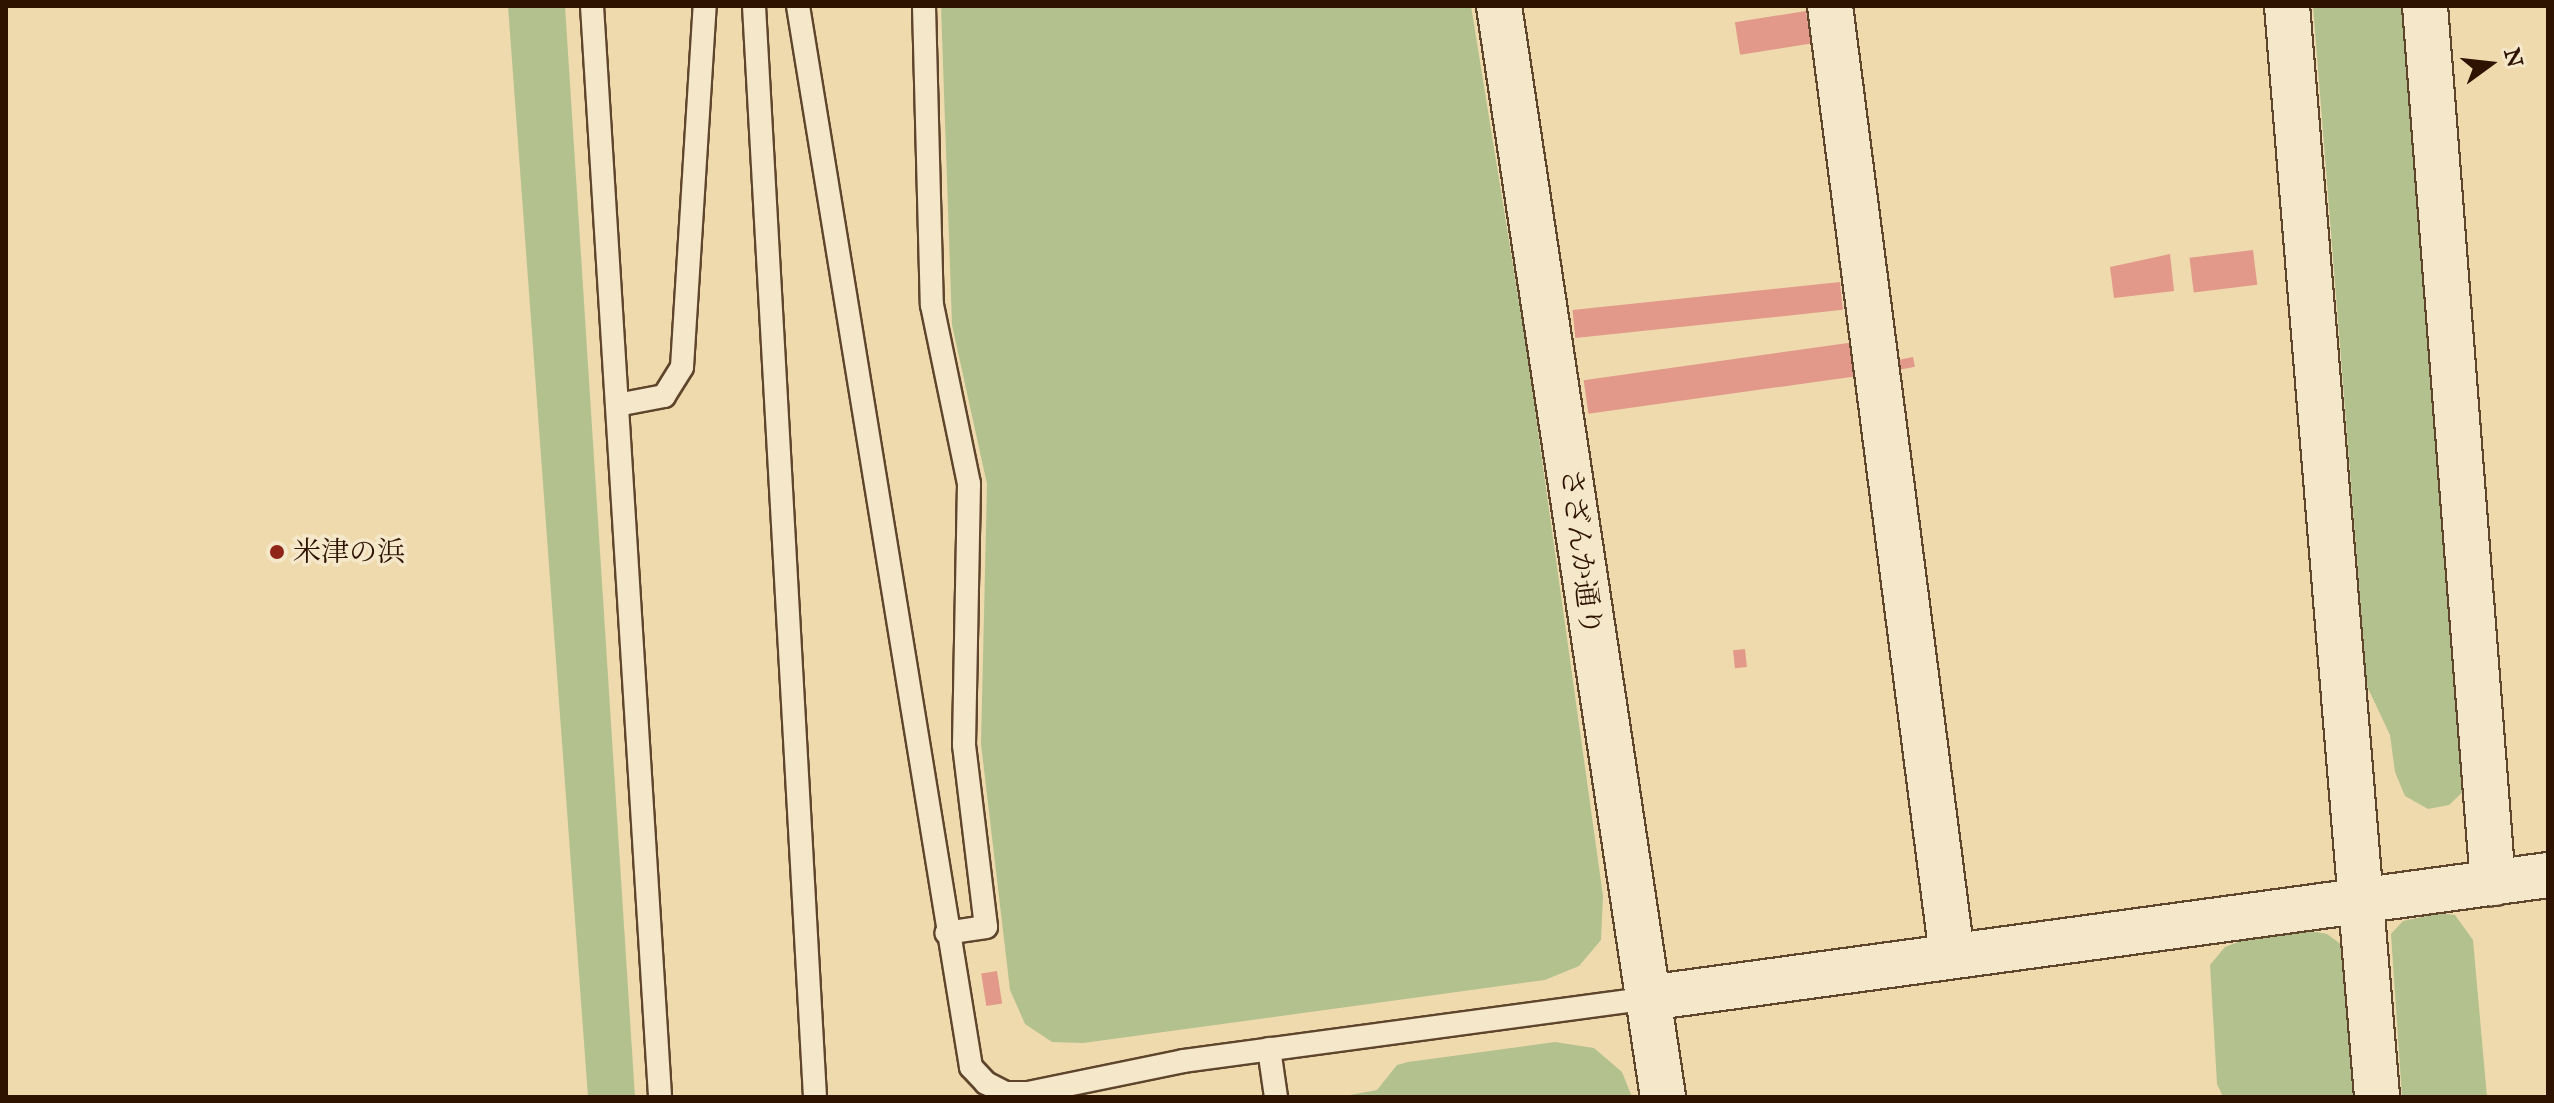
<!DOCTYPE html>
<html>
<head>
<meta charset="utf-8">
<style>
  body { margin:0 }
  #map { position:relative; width:2554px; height:1103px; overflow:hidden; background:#efdaae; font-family:"IM FELL Great Primer","Noto Serif JP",serif }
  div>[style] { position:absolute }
  .green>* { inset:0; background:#b3c18f }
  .building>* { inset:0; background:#e2998a; transform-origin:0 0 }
  .roads { filter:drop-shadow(2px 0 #5e452c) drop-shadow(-2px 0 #5e452c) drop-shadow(0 2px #5e452c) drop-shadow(0 -2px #5e452c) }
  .service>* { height:22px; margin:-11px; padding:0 11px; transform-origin:11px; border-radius:11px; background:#f5e7ca }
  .minor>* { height:44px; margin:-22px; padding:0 22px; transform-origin:22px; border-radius:22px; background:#f5e7ca }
  .tertiary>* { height:44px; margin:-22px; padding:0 22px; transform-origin:22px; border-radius:22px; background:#f5e7ca }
  .dots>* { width:22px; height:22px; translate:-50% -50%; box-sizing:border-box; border:4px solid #f5e7ca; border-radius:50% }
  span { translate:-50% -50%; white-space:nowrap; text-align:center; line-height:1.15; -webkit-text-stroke:7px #f5e7ca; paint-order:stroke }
  .poi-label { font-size:28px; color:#2d1300 }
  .left { translate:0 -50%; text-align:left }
  .street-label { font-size:28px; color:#2d1300 }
  .frame { position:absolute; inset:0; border:8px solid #2d1300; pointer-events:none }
  .north { position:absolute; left:2450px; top:24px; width:80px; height:80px; -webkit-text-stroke:6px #f5e7ca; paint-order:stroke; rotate:75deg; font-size:22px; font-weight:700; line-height:32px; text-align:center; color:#2d1300 }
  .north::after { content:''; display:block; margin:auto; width:28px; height:36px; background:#2d1300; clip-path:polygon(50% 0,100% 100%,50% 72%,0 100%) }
</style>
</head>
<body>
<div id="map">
  <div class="green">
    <div style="clip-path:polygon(508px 6px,565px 6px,635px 1097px,588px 1097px)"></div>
    <div style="clip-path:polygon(941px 6px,1471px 6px,1527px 352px,1603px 896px,1601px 940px,1579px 966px,1545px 980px,1083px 1043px,1052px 1042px,1025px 1024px,1010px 990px,981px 744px,987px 484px,952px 325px)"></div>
    <div style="clip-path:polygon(2313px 6px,2410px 6px,2467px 788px,2449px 805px,2428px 809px,2405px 796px,2395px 772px,2390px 735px,2367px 686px)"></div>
    <div style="clip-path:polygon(2440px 913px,2455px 915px,2473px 940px,2487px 1097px,2402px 1097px,2391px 934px,2403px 921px)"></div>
    <div style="clip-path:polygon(2310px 931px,2327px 934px,2342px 945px,2351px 963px,2357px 1097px,2223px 1097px,2217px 1084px,2210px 965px,2225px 947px,2243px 940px)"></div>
    <div style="clip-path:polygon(1555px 1042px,1594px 1048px,1622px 1072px,1632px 1097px,1339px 1097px,1377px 1090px,1397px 1065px,1408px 1062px)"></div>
  </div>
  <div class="building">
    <div style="left:1806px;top:11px;width:33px;height:72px;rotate:81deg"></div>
    <div style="left:2253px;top:250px;width:35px;height:64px;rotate:83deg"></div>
    <div style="clip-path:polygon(2170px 254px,2174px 291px,2114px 298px,2110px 267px)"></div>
    <div style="left:1840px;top:282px;width:28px;height:269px;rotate:84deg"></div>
    <div style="left:1855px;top:342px;width:34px;height:274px;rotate:82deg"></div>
    <div style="left:1913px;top:357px;width:10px;height:22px;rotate:79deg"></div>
    <div style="left:1745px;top:649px;width:18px;height:12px;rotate:84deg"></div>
    <div style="left:997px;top:971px;width:33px;height:16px;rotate:81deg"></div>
  </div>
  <div class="roads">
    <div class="service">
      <div style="left:592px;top:6px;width:1093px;rotate:86.43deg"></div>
      <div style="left:754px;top:6px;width:1093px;rotate:86.8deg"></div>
      <div style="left:798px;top:6px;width:1075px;rotate:80.74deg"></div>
      <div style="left:971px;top:1067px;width:22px;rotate:47deg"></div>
      <div style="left:986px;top:1083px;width:22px;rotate:27deg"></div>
      <div style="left:1006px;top:1093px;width:22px"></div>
      <div style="left:1028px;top:1093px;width:159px;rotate:-11.6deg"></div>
      <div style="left:1184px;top:1061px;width:468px;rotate:-7.7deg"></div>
      <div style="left:924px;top:6px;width:299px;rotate:88.5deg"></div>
      <div style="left:932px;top:305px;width:183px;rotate:78.3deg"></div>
      <div style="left:969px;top:484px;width:261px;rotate:91.1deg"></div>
      <div style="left:964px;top:745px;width:183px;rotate:83.1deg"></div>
      <div style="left:986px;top:927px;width:40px;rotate:171.5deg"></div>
      <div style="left:617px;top:405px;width:48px;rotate:-10.8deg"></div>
      <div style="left:664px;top:396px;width:34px;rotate:-58deg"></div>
      <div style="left:682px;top:367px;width:362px;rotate:-86.4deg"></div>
      <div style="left:1269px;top:1049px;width:49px;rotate:81.7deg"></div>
    </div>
    <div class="minor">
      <div style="left:1830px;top:6px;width:958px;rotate:82.68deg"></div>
      <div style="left:2287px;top:6px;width:1095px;rotate:85.28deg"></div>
      <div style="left:2425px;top:6px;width:880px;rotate:85.57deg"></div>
    </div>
    <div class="tertiary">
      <div style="left:1499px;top:6px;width:1103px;rotate:81.45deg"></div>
      <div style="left:1648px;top:998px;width:908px;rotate:-7.78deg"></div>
    </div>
  </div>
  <div class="dots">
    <div style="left:277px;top:552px;background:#8f2418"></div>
  </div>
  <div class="poi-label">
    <span class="left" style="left:293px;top:552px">米津の浜</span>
  </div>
  <div class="street-label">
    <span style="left:1581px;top:552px;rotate:83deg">さざんか通り</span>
  </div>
  <div class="frame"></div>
  <div class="north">N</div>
</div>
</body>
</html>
